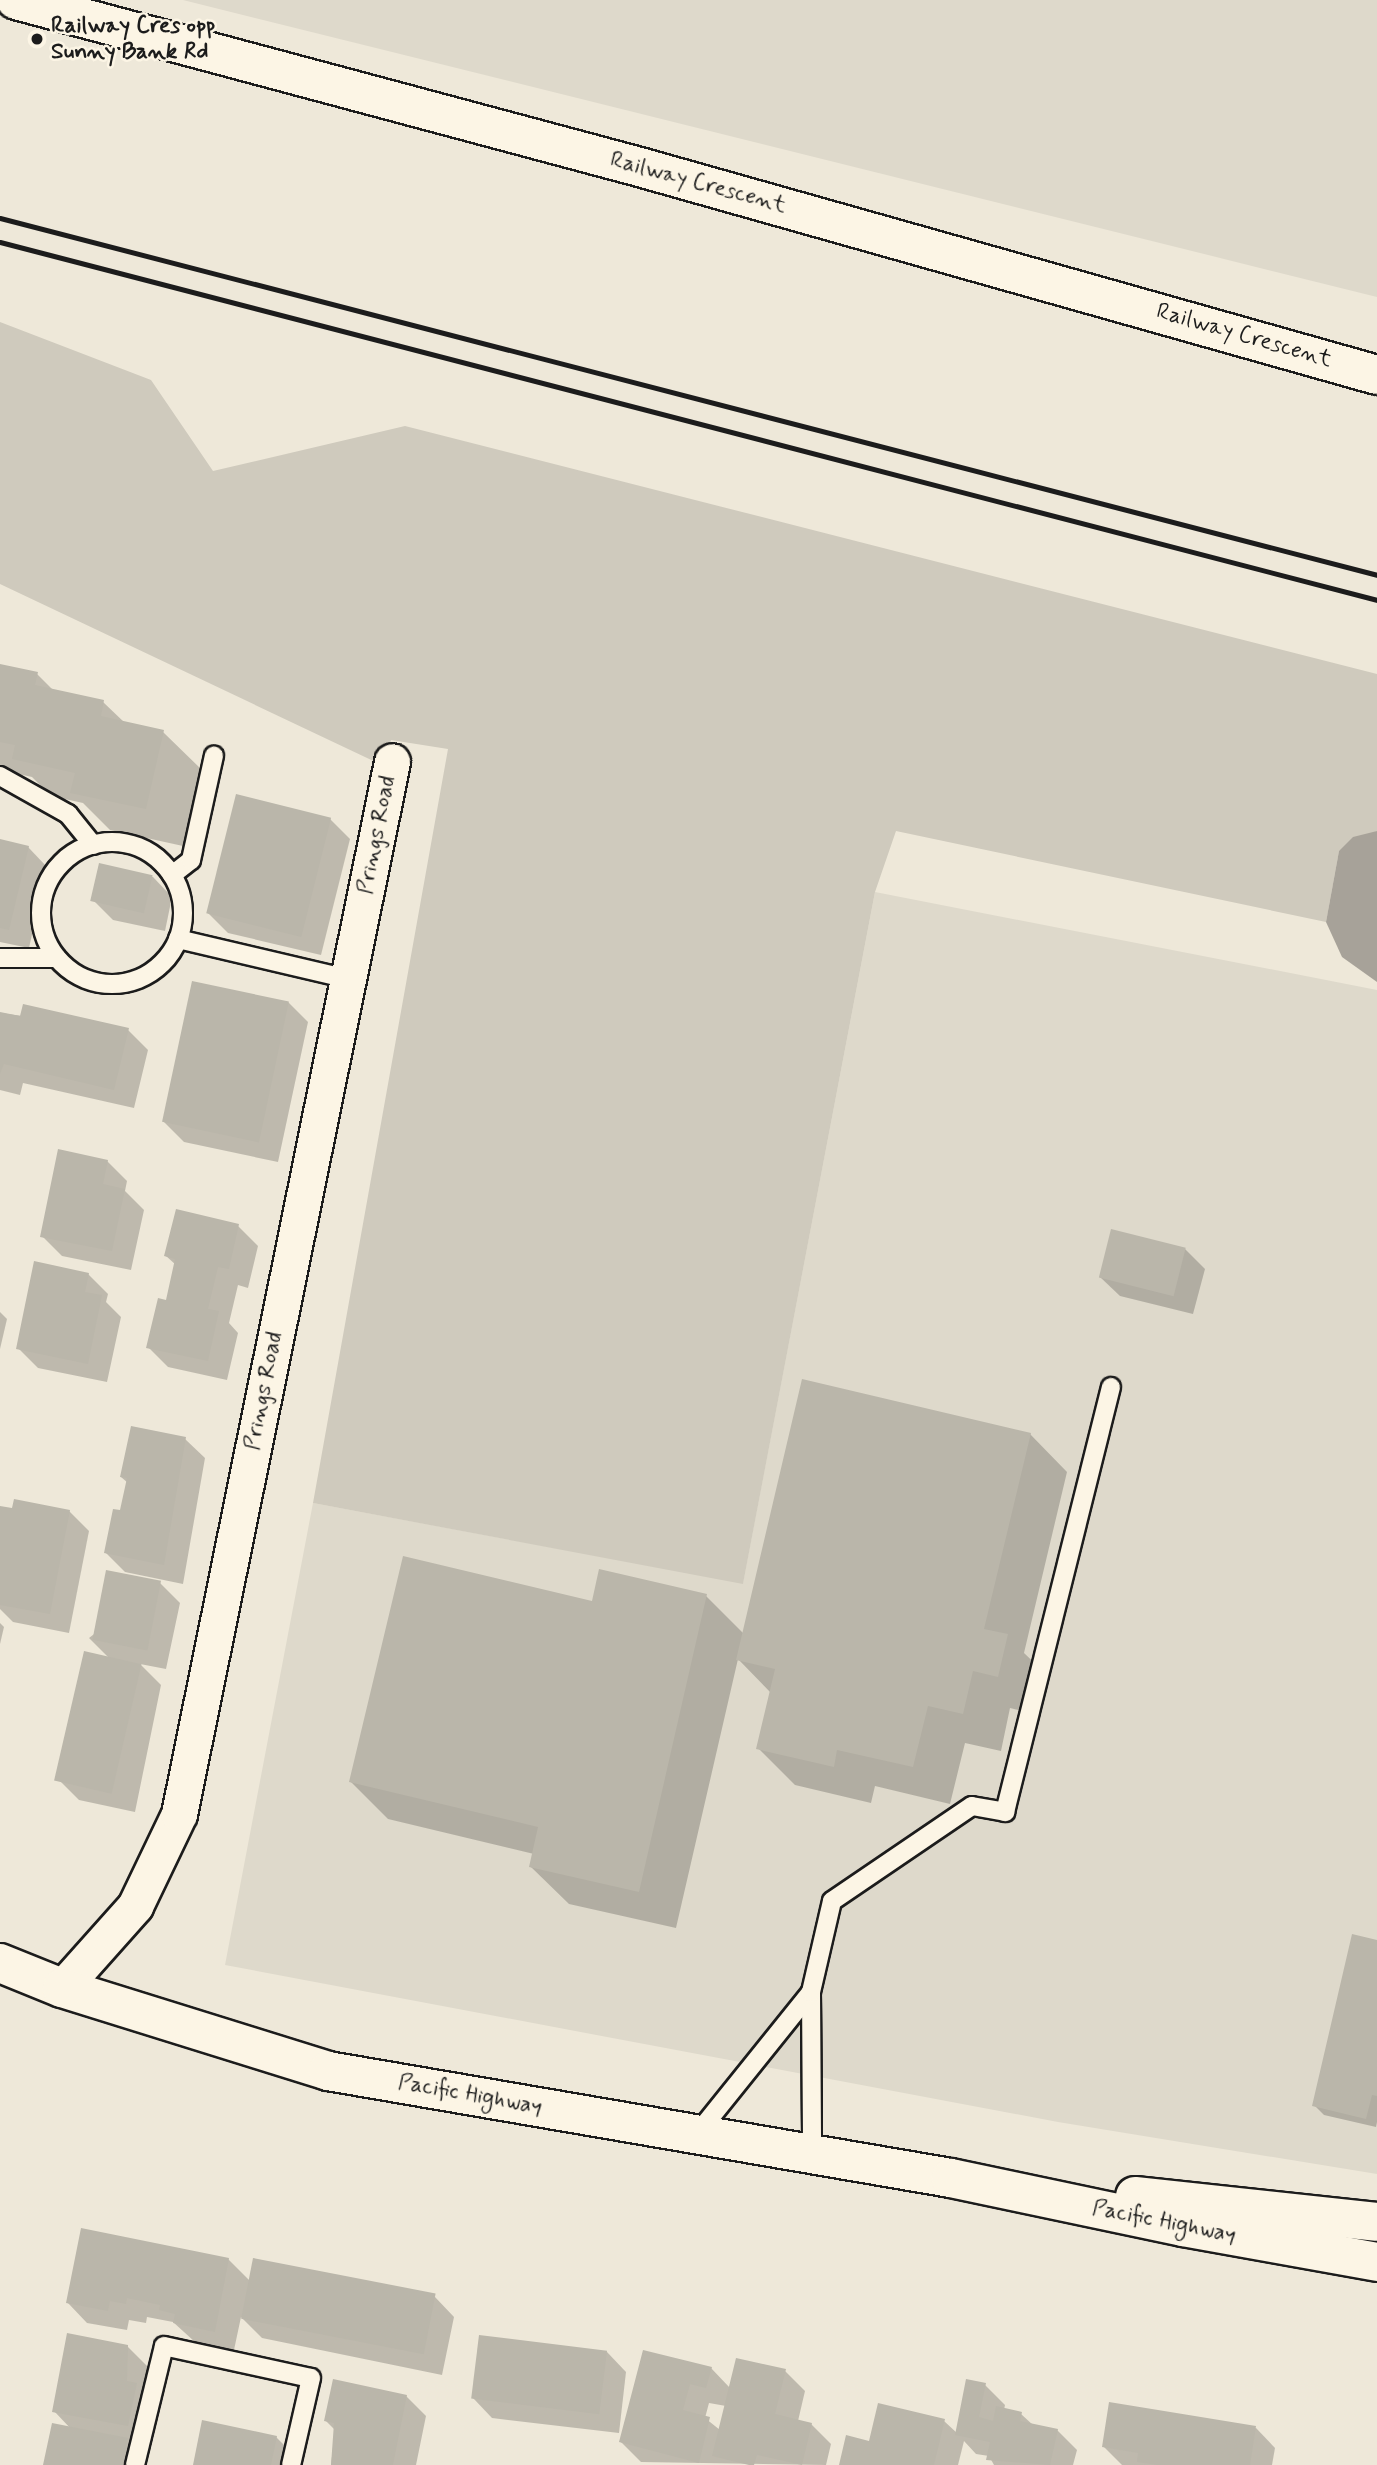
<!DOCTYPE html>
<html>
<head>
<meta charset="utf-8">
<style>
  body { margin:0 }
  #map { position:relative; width:1377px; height:2465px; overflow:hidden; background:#eee8d9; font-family:Mynerve,sans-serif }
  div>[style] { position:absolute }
  .built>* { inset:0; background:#ded9cb }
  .green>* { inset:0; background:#cfcabd }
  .water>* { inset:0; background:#a7a299 }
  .shadow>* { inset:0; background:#0003 }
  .building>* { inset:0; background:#bab6aa; transform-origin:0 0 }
  .roads { filter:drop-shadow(2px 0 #1c1c1c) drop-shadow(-2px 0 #1c1c1c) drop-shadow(0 2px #1c1c1c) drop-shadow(0 -2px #1c1c1c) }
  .lane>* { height:18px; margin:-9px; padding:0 9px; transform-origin:9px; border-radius:9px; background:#fcf5e5 }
  .lane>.ring { margin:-9px; padding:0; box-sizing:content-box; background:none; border:18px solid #fcf5e5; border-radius:50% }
  .street>* { height:35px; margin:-17.5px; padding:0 17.5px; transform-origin:17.5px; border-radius:17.5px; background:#fcf5e5 }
  .secondary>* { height:38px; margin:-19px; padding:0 19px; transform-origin:19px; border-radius:19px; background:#fcf5e5 }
  .primary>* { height:38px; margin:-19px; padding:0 19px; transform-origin:19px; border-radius:19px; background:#fcf5e5 }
  .rail>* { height:5px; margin:-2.5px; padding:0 2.5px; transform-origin:2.5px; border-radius:2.5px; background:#1c1c1c }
  .dots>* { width:19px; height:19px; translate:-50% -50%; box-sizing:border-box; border:4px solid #fcf5e5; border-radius:50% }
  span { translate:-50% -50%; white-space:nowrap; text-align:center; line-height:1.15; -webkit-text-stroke:5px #fcf5e5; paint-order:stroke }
  .poi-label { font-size:23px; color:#1c1c1c; font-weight:700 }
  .left { translate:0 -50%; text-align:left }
  .street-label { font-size:23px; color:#1c1c1c }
</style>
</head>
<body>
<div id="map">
  <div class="built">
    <div style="clip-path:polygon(183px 0,1377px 0,1377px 297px)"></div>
    <div style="clip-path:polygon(875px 892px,1377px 990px,1377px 2174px,1058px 2122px,225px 1965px,313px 1503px,743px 1583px)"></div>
  </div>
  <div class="green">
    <div style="clip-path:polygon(0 322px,151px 380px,213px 471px,405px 426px,1377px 674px,1377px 831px,1339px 851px,1326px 922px,896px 831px,875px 892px,743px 1584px,313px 1503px,448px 749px,391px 740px,384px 766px,0 584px)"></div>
  </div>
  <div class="water">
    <div style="clip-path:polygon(1377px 831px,1377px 982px,1342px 957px,1326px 922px,1339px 851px,1353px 837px)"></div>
  </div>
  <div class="shadow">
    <div style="clip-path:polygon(0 666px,37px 674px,54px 691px,103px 702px,125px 723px,163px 732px,201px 769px,183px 846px,110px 830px,83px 803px,51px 796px,32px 777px,0 770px)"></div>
    <div style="clip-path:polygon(330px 819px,350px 839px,321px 955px,228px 933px,208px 913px)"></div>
    <div style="clip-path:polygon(0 841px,28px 847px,47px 867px,29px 948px,0 942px)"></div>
    <div style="clip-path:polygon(101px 865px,153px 877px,172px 897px,165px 931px,113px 920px,93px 900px)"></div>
    <div style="clip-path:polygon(288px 1002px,308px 1022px,278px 1162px,184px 1142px,164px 1122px)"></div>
    <div style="clip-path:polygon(0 1013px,128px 1030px,148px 1050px,134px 1108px,23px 1083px,20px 1095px,0 1090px)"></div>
    <div style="clip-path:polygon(107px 1161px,127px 1181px,125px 1191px,144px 1210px,131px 1270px,62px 1256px,42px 1236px)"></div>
    <div style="clip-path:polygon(238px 1226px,258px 1246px,248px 1288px,238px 1285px,229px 1323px,238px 1333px,227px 1380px,168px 1367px,148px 1347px,167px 1302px,176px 1265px,166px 1256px)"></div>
    <div style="clip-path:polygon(1185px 1249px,1205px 1269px,1193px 1314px,1120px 1296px,1100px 1277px)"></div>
    <div style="clip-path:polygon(88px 1274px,108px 1294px,106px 1302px,121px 1317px,107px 1382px,38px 1368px,18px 1348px)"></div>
    <div style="clip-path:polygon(0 1312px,7px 1319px,0 1349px)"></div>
    <div style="clip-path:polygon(1030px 1434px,1067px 1472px,1024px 1653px,1045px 1673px,1035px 1714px,1010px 1708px,1001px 1751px,965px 1743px,950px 1804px,875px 1786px,871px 1803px,795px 1785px,758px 1748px,771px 1693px,738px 1659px,676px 1928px,569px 1904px,531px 1867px,534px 1854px,388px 1819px,351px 1782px,593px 1603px,706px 1596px,744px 1634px)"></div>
    <div style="clip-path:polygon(185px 1439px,205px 1458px,183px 1584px,125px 1572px,106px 1553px,122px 1512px,128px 1483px,121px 1477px)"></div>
    <div style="clip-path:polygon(0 1508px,69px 1511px,89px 1531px,69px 1633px,13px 1622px,0 1609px)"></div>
    <div style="clip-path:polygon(160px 1583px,180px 1603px,166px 1669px,140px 1664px,161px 1685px,135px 1812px,79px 1800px,59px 1780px,110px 1659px,89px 1638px)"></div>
    <div style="clip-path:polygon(0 1623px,4px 1627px,0 1644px)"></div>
    <div style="clip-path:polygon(1377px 1942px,1377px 2122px,1376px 2127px,1324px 2115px,1314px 2105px)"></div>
    <div style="clip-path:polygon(228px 2259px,250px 2281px,435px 2297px,454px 2317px,442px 2375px,262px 2338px,241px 2317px,234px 2350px,195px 2342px,173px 2322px,147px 2317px,146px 2323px,129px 2320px,127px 2330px,87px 2323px,68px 2303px)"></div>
    <div style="clip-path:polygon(127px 2346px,147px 2366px,147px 2445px,130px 2442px,147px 2459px,146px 2465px,45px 2465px,71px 2429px,54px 2411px)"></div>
    <div style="clip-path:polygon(607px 2352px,626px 2372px,619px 2433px,492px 2418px,473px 2398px)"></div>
    <div style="clip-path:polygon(evenodd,644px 2352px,711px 2368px,730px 2388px,785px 2371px,805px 2391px,798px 2421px,811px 2424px,831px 2444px,826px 2465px,641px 2462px,621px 2442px,644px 2352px,709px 2403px,726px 2406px,720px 2430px,705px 2418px,709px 2403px)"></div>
    <div style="clip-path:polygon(985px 2385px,1005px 2405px,1004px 2410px,1021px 2414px,1033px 2425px,1057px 2430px,1077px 2450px,1073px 2465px,994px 2465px,989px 2456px,976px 2454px,964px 2441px,958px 2465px,841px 2465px,870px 2443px,944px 2421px,957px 2433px)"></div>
    <div style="clip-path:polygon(406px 2396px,426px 2416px,416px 2465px,331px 2465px,335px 2430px,326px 2421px)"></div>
    <div style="clip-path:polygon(1256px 2428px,1275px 2448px,1272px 2465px,1122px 2465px,1104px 2447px)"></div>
    <div style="clip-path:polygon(276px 2437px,296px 2457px,295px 2465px,195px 2465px)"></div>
  </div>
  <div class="building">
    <div style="clip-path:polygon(0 664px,38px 672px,35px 685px,104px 700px,101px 716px,164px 730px,146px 809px,70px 793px,75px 773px,12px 759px,15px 745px,0 742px)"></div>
    <div style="left:236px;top:794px;width:98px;height:123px;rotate:14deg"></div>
    <div style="clip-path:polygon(0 839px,29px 846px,9px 930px,0 928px)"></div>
    <div style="left:99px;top:863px;width:55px;height:39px;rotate:13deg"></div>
    <div style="left:192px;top:981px;width:99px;height:144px;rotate:12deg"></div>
    <div style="clip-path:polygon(23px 1004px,129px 1028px,114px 1090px,4px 1064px,0 1074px,0 1012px,20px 1016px)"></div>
    <div style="clip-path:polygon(58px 1149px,108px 1160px,103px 1184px,125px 1189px,112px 1251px,40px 1237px)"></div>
    <div style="clip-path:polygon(176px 1209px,239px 1224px,229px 1269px,218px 1267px,208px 1309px,219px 1311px,208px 1361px,146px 1348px,158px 1298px,166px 1300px,175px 1259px,164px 1256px)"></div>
    <div style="left:1111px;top:1229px;width:77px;height:50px;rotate:14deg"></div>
    <div style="clip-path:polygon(34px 1261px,89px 1273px,85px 1292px,102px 1295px,88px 1364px,16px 1349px)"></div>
    <div style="clip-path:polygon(802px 1379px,1031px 1433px,984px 1629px,1008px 1634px,998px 1677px,973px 1671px,963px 1714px,928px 1706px,913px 1767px,837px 1750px,834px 1767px,756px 1749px,775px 1669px,736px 1660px)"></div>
    <div style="clip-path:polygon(131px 1426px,186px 1437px,164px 1565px,104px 1553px,113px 1509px,120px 1510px,127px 1478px,120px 1477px)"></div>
    <div style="clip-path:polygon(14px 1499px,70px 1510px,50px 1614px,0 1605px,0 1506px,12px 1508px)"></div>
    <div style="clip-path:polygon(403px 1556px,592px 1601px,599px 1569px,707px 1594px,639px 1892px,529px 1867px,538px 1827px,349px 1782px)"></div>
    <div style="left:106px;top:1570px;width:56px;height:71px;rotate:11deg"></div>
    <div style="left:84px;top:1651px;width:59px;height:133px;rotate:13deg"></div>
    <div style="clip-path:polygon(1352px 1934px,1377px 1940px,1377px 2096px,1372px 2095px,1366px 2119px,1312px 2106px)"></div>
    <div style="clip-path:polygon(81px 2228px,229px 2258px,215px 2332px,173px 2323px,175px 2314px,159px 2310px,160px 2305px,127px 2298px,126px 2304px,110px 2301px,108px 2311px,66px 2303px)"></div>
    <div style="left:253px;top:2258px;width:186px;height:62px;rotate:11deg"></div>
    <div style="clip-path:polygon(67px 2333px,128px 2345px,127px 2381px,137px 2383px,128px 2426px,52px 2412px)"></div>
    <div style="left:479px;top:2335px;width:129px;height:64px;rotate:7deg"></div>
    <div style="clip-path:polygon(643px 2350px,712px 2367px,706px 2388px,690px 2384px,683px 2410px,710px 2417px,699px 2463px,619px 2442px)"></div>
    <div style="clip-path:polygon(736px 2358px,786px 2369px,775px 2414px,812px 2423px,802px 2465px,757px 2455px,754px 2465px,749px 2465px,712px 2456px)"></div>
    <div style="clip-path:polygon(333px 2379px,407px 2395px,393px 2465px,331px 2465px,334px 2423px,324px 2421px)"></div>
    <div style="clip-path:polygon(966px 2379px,986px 2383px,979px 2417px,993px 2421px,996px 2406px,1022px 2412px,1020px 2421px,1058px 2429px,1050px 2465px,986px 2460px,990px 2442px,955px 2435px)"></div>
    <div style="clip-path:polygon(1109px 2402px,1256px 2426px,1250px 2465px,1158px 2465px,1137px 2462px,1138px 2453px,1102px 2447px)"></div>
    <div style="clip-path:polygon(878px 2403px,945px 2419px,934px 2465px,839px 2465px,846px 2435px,869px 2441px)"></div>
    <div style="clip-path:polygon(202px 2420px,277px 2436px,271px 2465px,193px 2465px)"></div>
    <div style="clip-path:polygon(52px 2423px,128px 2438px,123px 2465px,43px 2465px)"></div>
  </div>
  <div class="roads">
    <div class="lane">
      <div style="left:0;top:776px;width:78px;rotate:29.2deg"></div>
      <div style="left:68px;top:814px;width:40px;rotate:51deg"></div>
      <div class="ring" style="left:41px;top:842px;width:124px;height:124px"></div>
      <div style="left:172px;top:875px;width:24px;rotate:-38deg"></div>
      <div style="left:191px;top:860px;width:107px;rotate:-77.6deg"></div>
      <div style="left:178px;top:939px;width:175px;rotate:13.2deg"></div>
      <div style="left:0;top:958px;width:57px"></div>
      <div style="left:811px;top:1992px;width:161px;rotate:89.6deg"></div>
      <div style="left:697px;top:2134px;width:182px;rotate:-51.2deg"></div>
      <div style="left:811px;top:1992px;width:93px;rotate:-77deg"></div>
      <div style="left:832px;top:1901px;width:169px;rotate:-34.2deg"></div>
      <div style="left:972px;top:1806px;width:34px;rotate:10deg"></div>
      <div style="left:1005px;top:1812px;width:438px;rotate:-76deg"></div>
      <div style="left:135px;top:2465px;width:122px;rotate:-76.3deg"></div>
      <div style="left:164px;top:2346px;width:150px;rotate:12.3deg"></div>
      <div style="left:311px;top:2378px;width:89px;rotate:102.9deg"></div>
    </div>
    <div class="street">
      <div style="left:62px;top:1988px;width:110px;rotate:-48.3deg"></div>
      <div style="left:135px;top:1906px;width:102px;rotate:-64.4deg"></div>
      <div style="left:179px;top:1814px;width:1074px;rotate:-78.56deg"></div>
    </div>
    <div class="secondary">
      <div style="left:16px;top:0;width:642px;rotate:14.99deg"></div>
      <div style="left:636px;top:166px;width:770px;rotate:15.75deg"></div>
    </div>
    <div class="primary">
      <div style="left:0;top:1963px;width:67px;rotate:22deg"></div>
      <div style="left:62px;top:1988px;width:279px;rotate:17.3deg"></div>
      <div style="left:328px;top:2071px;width:632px;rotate:9.75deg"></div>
      <div style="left:951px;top:2178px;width:237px;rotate:11.9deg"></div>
      <div style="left:1183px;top:2227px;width:197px;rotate:10.2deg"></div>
      <div style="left:1135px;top:2196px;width:243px;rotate:6.1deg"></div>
    </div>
  </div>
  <div class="rail">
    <div style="left:0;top:218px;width:1423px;rotate:14.53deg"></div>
    <div style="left:0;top:242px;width:1423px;rotate:14.57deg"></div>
  </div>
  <div class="dots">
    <div style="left:37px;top:39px;background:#1c1c1c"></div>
  </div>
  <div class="poi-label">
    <span class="left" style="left:51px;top:39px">Railway Cres opp<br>Sunny Bank Rd</span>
  </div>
  <div class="street-label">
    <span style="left:698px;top:183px;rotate:15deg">Railway Crescent</span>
    <span style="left:1244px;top:336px;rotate:16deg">Railway Crescent</span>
    <span style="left:377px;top:835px;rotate:-79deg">Prings Road</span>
    <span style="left:264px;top:1391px;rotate:-79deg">Prings Road</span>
    <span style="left:470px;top:2095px;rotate:10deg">Pacific Highway</span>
    <span style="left:1164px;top:2222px;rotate:11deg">Pacific Highway</span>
  </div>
</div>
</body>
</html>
